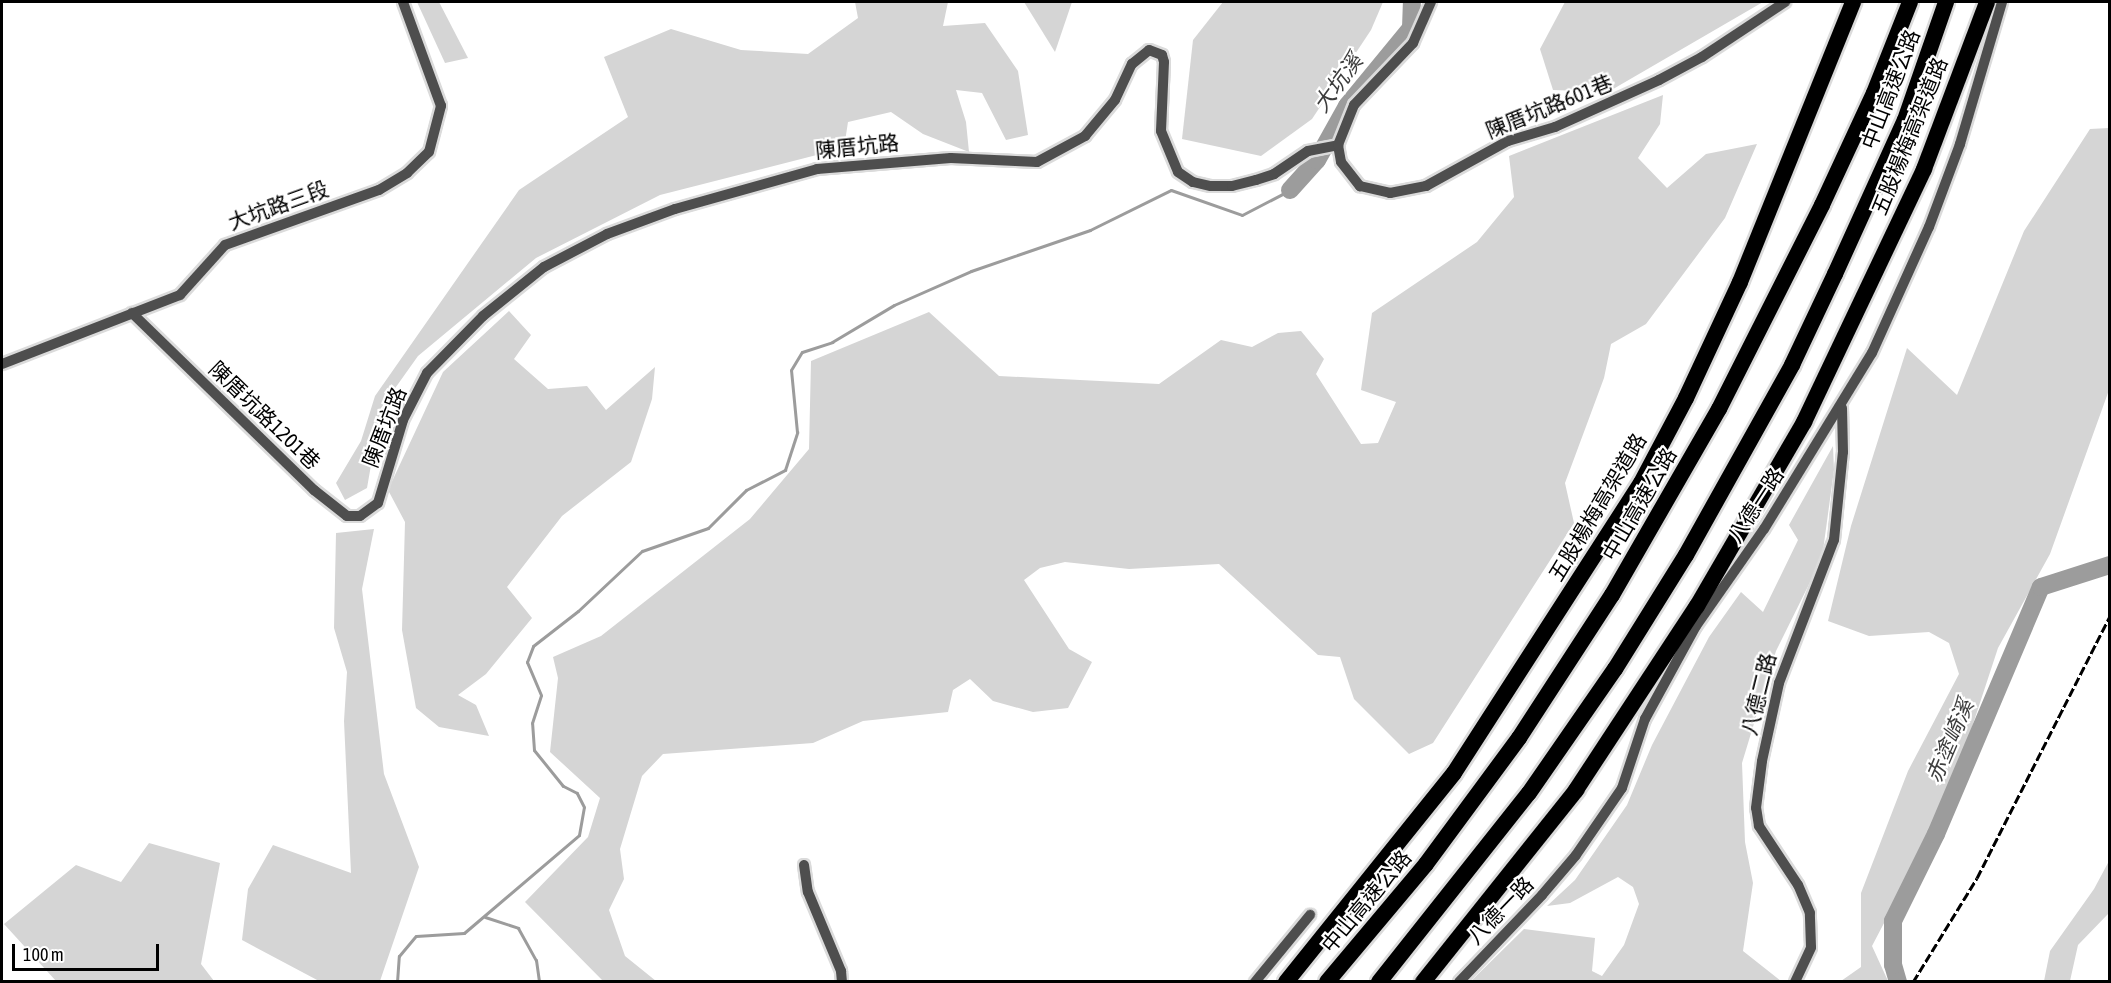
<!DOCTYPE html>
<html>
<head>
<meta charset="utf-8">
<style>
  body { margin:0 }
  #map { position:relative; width:2111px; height:983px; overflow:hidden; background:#fff; font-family:"Asap Condensed","Noto Sans TC",sans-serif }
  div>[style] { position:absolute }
  .green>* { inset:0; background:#d5d5d5 }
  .stream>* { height:3px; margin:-1.5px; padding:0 1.5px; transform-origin:1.5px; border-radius:1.5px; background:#9c9c9c }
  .river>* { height:18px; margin:-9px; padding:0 9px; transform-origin:9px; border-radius:9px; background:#9c9c9c }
  .roads { filter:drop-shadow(2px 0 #dbdbdb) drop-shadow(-2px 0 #dbdbdb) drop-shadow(0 2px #dbdbdb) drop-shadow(0 -2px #dbdbdb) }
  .minor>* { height:10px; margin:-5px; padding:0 5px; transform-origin:5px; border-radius:5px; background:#4e4e4e }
  .highway>* { height:16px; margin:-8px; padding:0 8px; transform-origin:8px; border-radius:8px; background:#000 }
  .rail>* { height:3px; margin-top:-1.5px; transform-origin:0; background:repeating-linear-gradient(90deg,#000 0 9px,transparent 0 12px) }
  span { translate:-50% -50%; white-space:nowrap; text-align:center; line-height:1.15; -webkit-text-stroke:4.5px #fff; paint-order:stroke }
  .street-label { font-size:21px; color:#000 }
  .water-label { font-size:22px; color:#3d3d3d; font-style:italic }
  .frame { position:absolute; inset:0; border:3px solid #000; pointer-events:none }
  .scale { position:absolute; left:12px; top:944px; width:147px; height:27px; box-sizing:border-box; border:3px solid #000; border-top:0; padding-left:8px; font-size:18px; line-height:21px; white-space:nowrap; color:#000; -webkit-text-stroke:4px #fff; paint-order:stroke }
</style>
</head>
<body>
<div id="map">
  <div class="green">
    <div style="clip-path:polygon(417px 2px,439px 2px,468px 58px,445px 63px)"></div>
    <div style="clip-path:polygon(855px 2px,948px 2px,943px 26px,985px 23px,1018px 71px,1028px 135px,1006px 140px,982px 93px,956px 90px,966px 122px,969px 152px,923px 134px,891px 112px,848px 122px,844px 148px,660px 195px,536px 258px,418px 356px,381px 408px,367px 488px,345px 500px,336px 483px,361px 441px,375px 396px,519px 190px,628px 117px,604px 57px,671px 29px,741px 50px,808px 54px,858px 18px)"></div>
    <div style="clip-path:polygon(1024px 2px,1072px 2px,1055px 52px)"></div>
    <div style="clip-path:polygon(1223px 2px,1383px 2px,1371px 30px,1312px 119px,1261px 156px,1182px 139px,1193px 40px)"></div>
    <div style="clip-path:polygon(1565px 2px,1763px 2px,1608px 92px,1553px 90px,1540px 49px)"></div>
    <div style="clip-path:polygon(1663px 95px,1660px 124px,1638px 158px,1667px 188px,1706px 154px,1757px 144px,1725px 218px,1646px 324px,1611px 344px,1604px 378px,1565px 483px,1574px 523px,1433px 743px,1409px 754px,1354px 699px,1340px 657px,1318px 655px,1219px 564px,1129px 569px,1065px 562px,1040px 568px,1024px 580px,1069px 649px,1092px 662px,1068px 708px,1033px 712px,993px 701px,970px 679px,953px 690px,948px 712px,863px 721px,813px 743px,663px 754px,642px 776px,620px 849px,624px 879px,609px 910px,625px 956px,656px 981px,603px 981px,525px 902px,588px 837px,600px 798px,550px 752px,558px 678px,553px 657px,601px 636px,750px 519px,809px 449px,811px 361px,929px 312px,999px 376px,1159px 384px,1221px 340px,1252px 347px,1278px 333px,1301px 331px,1324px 359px,1316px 374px,1361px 444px,1378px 443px,1396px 402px,1361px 390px,1372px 313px,1477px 242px,1514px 197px,1509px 156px)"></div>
    <div style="clip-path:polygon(2109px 128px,2109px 390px,2050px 554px,1998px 648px,1947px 803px,1872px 946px,1888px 981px,1841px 981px,1861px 967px,1861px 893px,1908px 771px,1959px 674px,1949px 643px,1929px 632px,1869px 636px,1828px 621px,1851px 526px,1907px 348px,1957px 395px,2024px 231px,2090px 129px)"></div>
    <div style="clip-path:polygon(509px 311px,531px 335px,514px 359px,548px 389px,587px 386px,606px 410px,655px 367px,652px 399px,631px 462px,562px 516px,507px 587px,532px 618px,486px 674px,458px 695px,476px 705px,489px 736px,439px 727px,416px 708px,402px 630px,405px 522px,388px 490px,443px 372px)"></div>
    <div style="clip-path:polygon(1833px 446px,1834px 470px,1822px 558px,1776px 651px,1742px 763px,1745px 842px,1753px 883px,1743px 951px,1781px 981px,1470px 982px,1524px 929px,1595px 938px,1592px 971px,1602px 976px,1624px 945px,1639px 904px,1633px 887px,1618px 877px,1570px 903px,1547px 906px,1575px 880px,1627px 805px,1652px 745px,1709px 637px,1741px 592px,1763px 612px,1798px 540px,1789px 525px)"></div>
    <div style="clip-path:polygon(374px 529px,362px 589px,384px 774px,419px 867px,380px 981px,319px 981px,242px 940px,248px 889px,273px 845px,351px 873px,344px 721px,347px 672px,334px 628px,336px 533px)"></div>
    <div style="clip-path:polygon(149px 843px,220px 863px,201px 964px,214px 981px,56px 981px,4px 924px,76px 865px,121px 882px)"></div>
    <div style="clip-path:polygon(2109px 861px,2109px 913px,2078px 945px,2070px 981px,2044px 981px,2050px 951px,2094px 889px)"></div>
  </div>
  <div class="stream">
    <div style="left:485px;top:917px;width:35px;rotate:18deg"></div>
    <div style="left:518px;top:928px;width:37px;rotate:61deg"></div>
    <div style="left:536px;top:960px;width:22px;rotate:82deg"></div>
    <div style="left:397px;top:982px;width:26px;rotate:-86deg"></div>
    <div style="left:399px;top:956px;width:26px;rotate:-50deg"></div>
    <div style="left:416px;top:936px;width:48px;rotate:-3.6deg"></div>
    <div style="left:464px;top:933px;width:151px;rotate:-40.4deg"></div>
    <div style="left:579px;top:835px;width:28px;rotate:-80deg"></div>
    <div style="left:584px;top:807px;width:16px;rotate:-117deg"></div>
    <div style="left:577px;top:793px;width:16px;rotate:-153deg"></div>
    <div style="left:563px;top:786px;width:46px;rotate:-128.9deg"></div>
    <div style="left:534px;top:750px;width:27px;rotate:-94deg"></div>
    <div style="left:532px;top:723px;width:29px;rotate:-72deg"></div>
    <div style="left:541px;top:695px;width:36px;rotate:-113deg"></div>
    <div style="left:527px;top:662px;width:17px;rotate:-69deg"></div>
    <div style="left:533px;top:646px;width:57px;rotate:-37.9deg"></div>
    <div style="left:578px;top:611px;width:88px;rotate:-43.2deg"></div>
    <div style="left:642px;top:551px;width:70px;rotate:-19.2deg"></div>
    <div style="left:708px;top:528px;width:54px;rotate:-45deg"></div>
    <div style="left:746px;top:490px;width:44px;rotate:-27.1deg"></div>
    <div style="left:785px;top:470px;width:40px;rotate:-72deg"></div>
    <div style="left:797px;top:432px;width:62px;rotate:-95.5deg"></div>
    <div style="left:791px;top:370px;width:21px;rotate:-59deg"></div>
    <div style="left:802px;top:352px;width:32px;rotate:-18deg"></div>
    <div style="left:832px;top:342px;width:72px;rotate:-30.8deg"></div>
    <div style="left:894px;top:305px;width:84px;rotate:-23.8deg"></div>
    <div style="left:971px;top:271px;width:126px;rotate:-19deg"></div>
    <div style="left:1090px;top:230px;width:90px;rotate:-26.3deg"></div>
    <div style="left:1171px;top:190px;width:75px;rotate:19.4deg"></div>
    <div style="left:1242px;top:215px;width:54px;rotate:-27.5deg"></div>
  </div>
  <div class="river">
    <div style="left:1290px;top:190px;width:40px;rotate:-48deg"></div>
    <div style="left:1317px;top:160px;width:62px;rotate:-60.9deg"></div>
    <div style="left:1347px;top:106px;width:101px;rotate:-50.6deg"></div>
    <div style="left:1411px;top:28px;width:26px;rotate:-88deg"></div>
    <div style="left:1898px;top:982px;width:18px;rotate:-106deg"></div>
    <div style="left:1893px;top:965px;width:44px;rotate:-90deg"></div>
    <div style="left:1893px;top:921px;width:97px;rotate:-63.7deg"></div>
    <div style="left:1936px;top:834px;width:268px;rotate:-67deg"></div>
    <div style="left:2041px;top:587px;width:72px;rotate:-17.7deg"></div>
  </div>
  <div class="roads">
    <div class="minor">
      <div style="left:1338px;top:145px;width:17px;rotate:80deg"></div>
      <div style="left:1341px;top:162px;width:31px;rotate:52deg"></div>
      <div style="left:1360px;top:186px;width:31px;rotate:13deg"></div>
      <div style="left:1390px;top:193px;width:37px;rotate:-11deg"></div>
      <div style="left:1426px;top:186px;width:94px;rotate:-28.8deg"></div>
      <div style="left:1508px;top:141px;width:49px;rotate:-16.6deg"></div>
      <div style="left:1555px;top:127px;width:114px;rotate:-24.3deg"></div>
      <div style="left:1659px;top:80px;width:49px;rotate:-28.1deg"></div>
      <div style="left:1702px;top:57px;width:100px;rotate:-33.5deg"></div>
      <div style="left:132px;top:313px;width:254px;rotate:44.2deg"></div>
      <div style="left:314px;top:490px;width:42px;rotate:38.2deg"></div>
      <div style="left:347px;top:516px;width:13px"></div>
      <div style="left:360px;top:516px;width:22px;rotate:-36deg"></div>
      <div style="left:378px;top:503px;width:87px;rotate:-73.2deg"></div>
      <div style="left:403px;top:420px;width:53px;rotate:-62.9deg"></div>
      <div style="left:427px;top:373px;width:80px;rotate:-45.5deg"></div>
      <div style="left:483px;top:316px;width:78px;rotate:-38.8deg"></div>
      <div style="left:544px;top:267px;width:71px;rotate:-27.6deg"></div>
      <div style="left:607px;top:234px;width:72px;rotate:-20.2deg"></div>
      <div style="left:675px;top:209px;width:148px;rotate:-15.7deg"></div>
      <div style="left:817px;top:169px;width:134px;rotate:-4.7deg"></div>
      <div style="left:951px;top:158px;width:86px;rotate:2.7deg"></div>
      <div style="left:1037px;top:162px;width:55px;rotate:-28.4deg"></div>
      <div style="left:1085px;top:136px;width:47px;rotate:-50.2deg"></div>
      <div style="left:1115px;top:100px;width:40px;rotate:-65deg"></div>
      <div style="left:1132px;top:64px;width:22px;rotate:-39deg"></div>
      <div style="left:1149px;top:50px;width:14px;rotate:21deg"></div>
      <div style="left:1162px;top:55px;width:7px;rotate:74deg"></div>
      <div style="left:1164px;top:62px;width:69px;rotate:92.5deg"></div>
      <div style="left:1161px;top:131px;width:44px;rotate:67.5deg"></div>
      <div style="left:1178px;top:172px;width:18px;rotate:34deg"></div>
      <div style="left:1193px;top:182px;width:18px;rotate:13deg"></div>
      <div style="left:1211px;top:186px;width:21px"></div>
      <div style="left:1232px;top:186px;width:25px;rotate:-14deg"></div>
      <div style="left:1256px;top:180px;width:19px;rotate:-18deg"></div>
      <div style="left:1274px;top:174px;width:41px;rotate:-34.1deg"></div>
      <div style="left:1308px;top:151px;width:31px;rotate:-11deg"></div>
      <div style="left:1338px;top:145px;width:43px;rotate:-68.2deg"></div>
      <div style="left:1354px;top:105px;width:86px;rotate:-46.4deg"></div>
      <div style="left:1413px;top:43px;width:45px;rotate:-66.3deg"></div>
      <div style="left:2px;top:364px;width:191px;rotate:-21.2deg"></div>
      <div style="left:180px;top:295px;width:67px;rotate:-48deg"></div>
      <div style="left:225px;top:245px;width:164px;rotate:-19.7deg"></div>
      <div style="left:379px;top:190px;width:33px;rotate:-31deg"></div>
      <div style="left:407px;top:173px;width:30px;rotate:-44deg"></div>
      <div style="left:429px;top:152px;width:48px;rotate:-75.4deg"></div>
      <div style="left:441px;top:106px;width:111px;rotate:-110.1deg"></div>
      <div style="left:804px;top:865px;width:27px;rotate:82deg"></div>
      <div style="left:808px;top:892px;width:86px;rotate:67.3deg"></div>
      <div style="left:841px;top:971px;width:11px;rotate:85deg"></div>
      <div style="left:1255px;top:982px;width:87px;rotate:-50.6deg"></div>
      <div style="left:1459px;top:982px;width:120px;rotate:-46.3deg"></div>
      <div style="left:1542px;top:895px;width:52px;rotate:-49.6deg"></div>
      <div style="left:1576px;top:855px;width:81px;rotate:-55.5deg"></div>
      <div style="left:1622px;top:788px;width:73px;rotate:-71.6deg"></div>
      <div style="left:1645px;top:719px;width:106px;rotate:-61.3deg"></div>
      <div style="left:1696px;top:626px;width:118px;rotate:-55deg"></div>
      <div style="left:1764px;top:529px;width:206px;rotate:-58.5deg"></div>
      <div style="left:1872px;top:353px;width:138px;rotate:-65.7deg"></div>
      <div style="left:1929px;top:227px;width:89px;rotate:-69.5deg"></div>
      <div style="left:1960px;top:144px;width:148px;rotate:-73.5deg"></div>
      <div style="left:1795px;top:982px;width:38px;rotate:-65deg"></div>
      <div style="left:1811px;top:947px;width:34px;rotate:-92deg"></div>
      <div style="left:1810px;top:913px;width:30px;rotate:-113deg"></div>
      <div style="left:1798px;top:885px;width:71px;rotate:-123.5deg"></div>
      <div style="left:1759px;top:826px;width:18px;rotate:-99deg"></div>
      <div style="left:1756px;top:808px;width:47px;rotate:-82.7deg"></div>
      <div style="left:1762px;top:761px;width:80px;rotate:-77.7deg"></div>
      <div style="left:1779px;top:683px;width:153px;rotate:-69deg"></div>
      <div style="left:1834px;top:540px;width:88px;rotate:-84.2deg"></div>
      <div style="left:1843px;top:452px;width:44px;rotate:-91.3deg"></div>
    </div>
    <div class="highway">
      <div style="left:1286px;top:982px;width:268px;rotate:-51.2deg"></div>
      <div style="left:1454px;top:773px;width:345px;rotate:-57.2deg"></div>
      <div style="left:1641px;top:483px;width:96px;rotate:-62.1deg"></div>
      <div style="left:1686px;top:398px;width:128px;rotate:-65deg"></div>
      <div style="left:1740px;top:282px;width:302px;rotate:-68deg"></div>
      <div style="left:1327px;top:982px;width:154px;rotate:-50deg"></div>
      <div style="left:1426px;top:864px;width:157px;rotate:-53.6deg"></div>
      <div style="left:1519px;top:738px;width:171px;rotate:-57deg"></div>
      <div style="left:1612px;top:595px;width:215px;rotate:-60.1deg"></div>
      <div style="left:1719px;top:409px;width:229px;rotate:-63.2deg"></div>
      <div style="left:1822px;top:205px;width:123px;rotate:-65.1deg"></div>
      <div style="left:1874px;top:93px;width:98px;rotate:-68.4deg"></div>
      <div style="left:1379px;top:982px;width:241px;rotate:-51.6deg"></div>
      <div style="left:1529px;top:793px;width:151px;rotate:-55.3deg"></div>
      <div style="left:1615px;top:669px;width:134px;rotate:-58.1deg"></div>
      <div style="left:1686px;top:555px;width:218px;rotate:-60.8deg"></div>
      <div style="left:1792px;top:365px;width:101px;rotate:-64.7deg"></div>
      <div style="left:1835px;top:274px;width:169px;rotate:-65.6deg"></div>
      <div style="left:1905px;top:120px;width:125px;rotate:-70.8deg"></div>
      <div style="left:1423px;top:982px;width:246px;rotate:-51.4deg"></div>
      <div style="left:1576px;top:790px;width:220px;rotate:-56.7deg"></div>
      <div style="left:1697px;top:606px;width:213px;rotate:-59.8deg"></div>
      <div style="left:1804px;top:422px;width:280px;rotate:-64.6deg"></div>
      <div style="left:1924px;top:169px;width:178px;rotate:-69.3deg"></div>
    </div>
  </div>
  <div class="rail">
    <div style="left:1913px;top:982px;width:122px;rotate:-58.4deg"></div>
    <div style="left:1977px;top:878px;width:294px;rotate:-63.1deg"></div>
  </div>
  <div class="street-label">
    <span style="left:1890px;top:89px;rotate:-69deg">中山高速公路</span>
    <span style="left:1549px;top:106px;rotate:-22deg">陳厝坑路601巷</span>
    <span style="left:1909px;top:136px;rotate:-68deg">五股楊梅高架道路</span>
    <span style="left:857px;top:146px;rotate:-6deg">陳厝坑路</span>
    <span style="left:278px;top:205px;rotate:-20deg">大坑路三段</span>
    <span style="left:265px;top:415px;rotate:44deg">陳厝坑路1201巷</span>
    <span style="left:384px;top:427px;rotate:-69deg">陳厝坑路</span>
    <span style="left:1639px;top:504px;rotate:-60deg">中山高速公路</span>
    <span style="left:1755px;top:505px;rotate:-57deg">八德一路</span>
    <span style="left:1597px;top:507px;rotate:-59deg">五股楊梅高架道路</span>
    <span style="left:1758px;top:694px;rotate:-76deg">八德二路</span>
    <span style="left:1366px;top:901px;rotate:-50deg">中山高速公路</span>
    <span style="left:1500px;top:910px;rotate:-46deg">八德一路</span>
  </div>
  <div class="water-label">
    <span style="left:1338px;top:83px;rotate:-54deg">大坑溪</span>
    <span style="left:1950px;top:741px;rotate:-67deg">赤塗崎溪</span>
  </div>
  <div class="frame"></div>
  <div class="scale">100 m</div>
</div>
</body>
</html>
